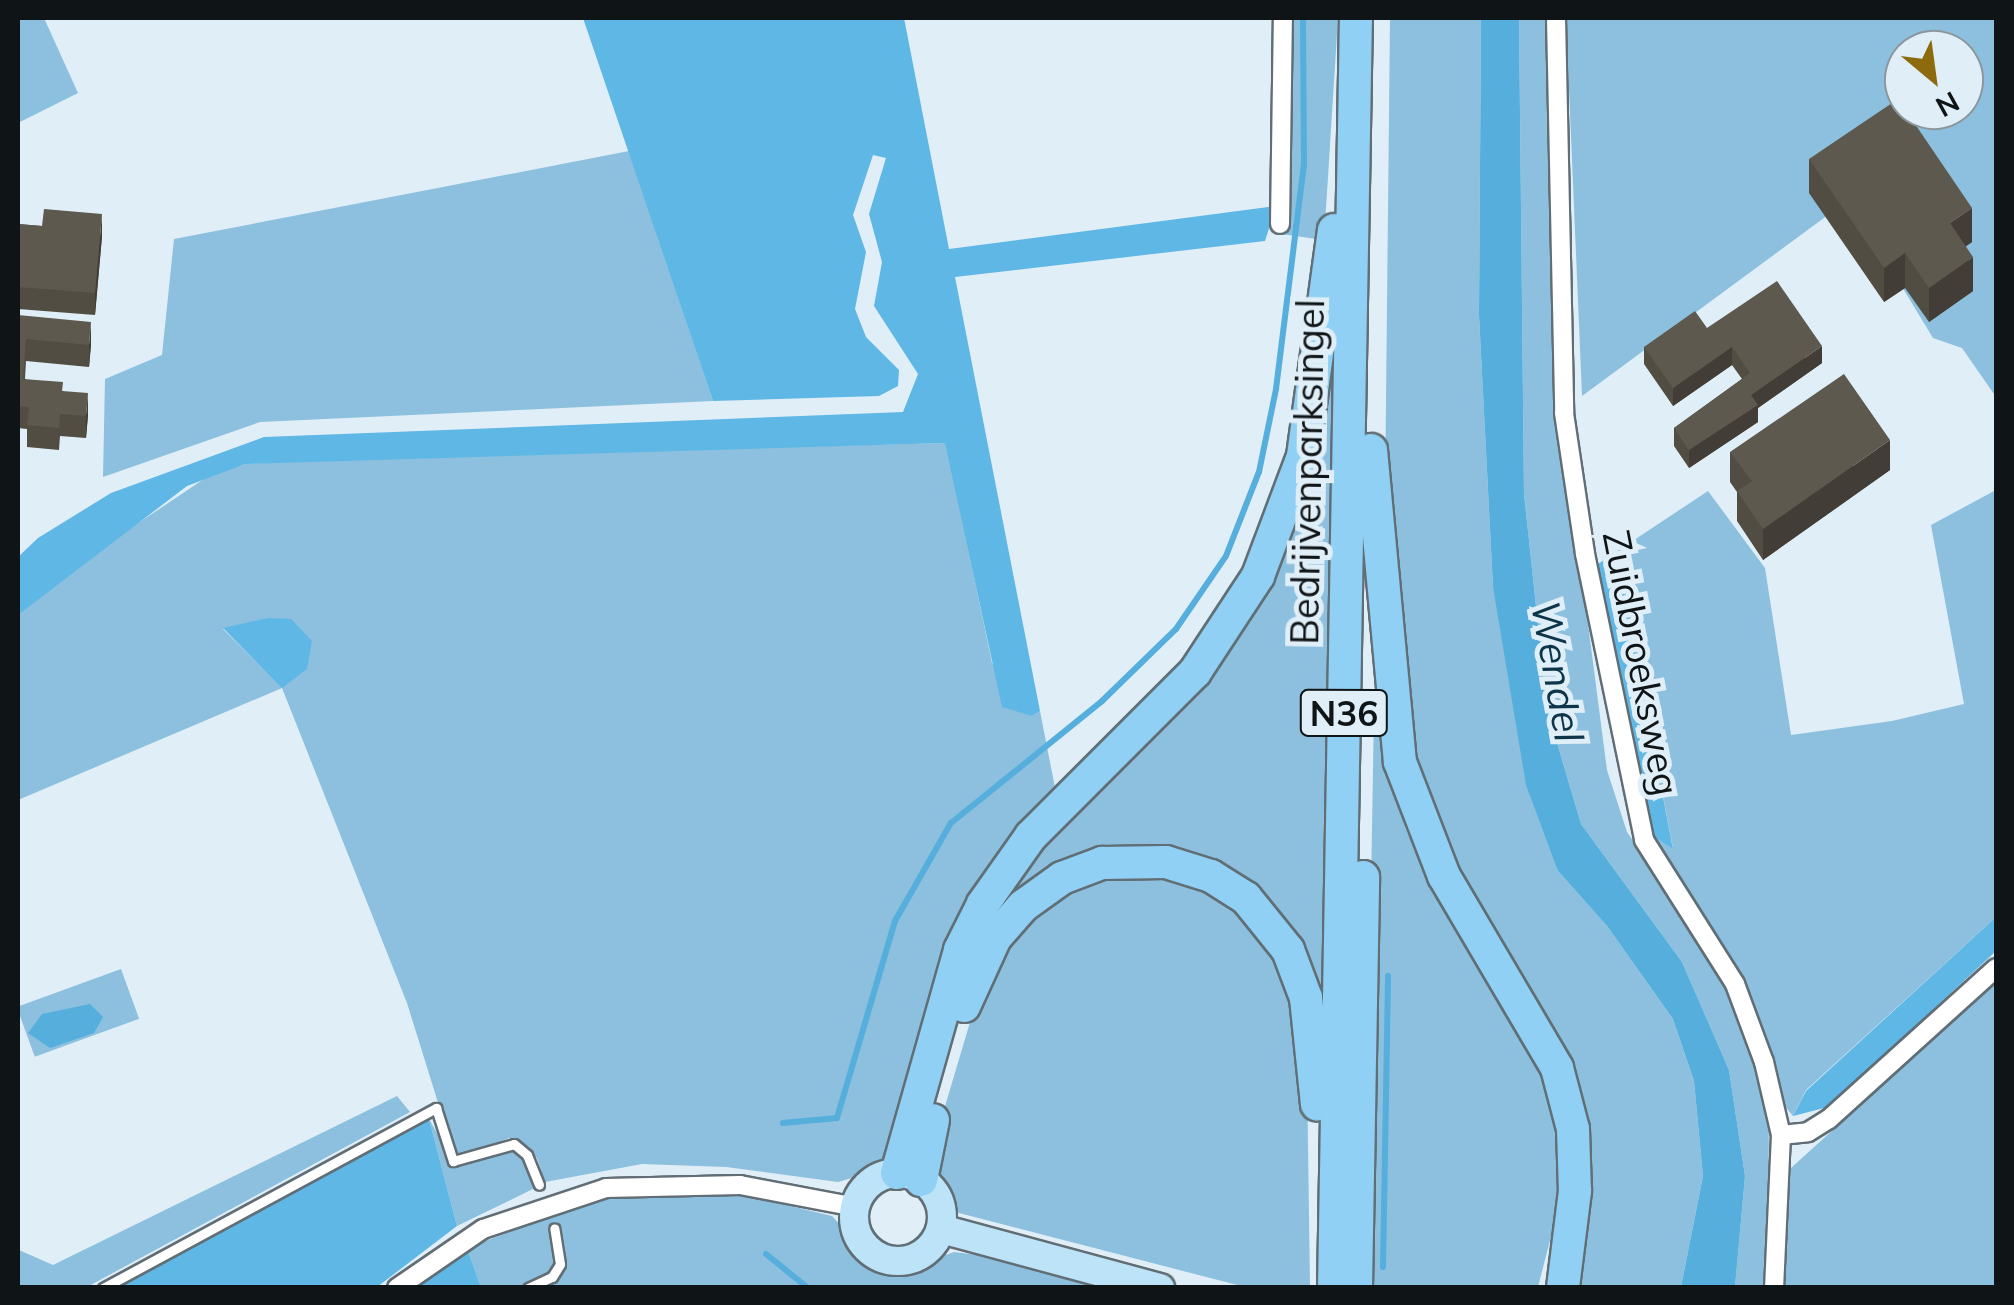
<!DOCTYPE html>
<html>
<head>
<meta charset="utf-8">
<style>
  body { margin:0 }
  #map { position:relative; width:2014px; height:1305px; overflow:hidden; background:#e0eef7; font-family:Mulish,sans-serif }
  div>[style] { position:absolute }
  .green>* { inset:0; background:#8cc0de; transform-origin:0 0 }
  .forest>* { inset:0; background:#5fb7e6 }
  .water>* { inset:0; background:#55aedc }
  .stream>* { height:6px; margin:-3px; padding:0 3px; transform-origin:3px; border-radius:3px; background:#55aedc }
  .roads { filter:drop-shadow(2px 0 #616e75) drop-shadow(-2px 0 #616e75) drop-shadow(0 2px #616e75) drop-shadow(0 -2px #616e75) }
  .lane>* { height:9px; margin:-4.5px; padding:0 4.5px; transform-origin:4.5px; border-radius:4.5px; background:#fff }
  .street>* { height:18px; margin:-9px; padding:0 9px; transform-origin:9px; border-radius:9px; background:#fff }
  .primary>* { height:28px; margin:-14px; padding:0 14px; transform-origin:14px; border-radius:14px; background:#bce3f8 }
  .primary>.ring { margin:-14px; padding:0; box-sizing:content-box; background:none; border:28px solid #bce3f8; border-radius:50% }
  .highway>* { height:32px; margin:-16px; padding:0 16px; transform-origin:16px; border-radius:16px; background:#90d0f4 }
  .wall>* { inset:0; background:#514d43 }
  .shaded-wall>* { inset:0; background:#423e37 }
  .building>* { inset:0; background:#5e594e }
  span { translate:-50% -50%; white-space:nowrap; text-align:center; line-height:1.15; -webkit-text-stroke:10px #e0eef7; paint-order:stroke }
  .shield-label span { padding:2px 8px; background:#e0eef7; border:2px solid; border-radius:8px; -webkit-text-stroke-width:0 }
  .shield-label { font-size:35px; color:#0f1417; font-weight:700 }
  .street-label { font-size:38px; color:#0f1417 }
  .water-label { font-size:40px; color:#0d3549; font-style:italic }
  .frame { position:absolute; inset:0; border:20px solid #0f1417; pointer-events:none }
  .north { position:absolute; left:1884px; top:30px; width:100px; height:100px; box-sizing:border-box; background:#e0eef7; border:2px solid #8c979d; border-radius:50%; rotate:151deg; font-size:28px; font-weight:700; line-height:40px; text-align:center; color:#0f1417 }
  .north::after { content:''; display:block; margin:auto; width:35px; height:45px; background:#8c6b0d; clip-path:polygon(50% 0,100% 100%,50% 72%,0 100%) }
</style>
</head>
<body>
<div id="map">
  <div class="green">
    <div style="clip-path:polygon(18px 18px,44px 18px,78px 93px,18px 123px)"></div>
    <div style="clip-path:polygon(1289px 18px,1338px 18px,1324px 240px,1281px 234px)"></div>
    <div style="clip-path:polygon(1390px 18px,1481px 18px,1479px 315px,1493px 587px,1558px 871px,1607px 926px,1673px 1019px,1694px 1081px,1703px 1176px,1681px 1287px,1570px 1287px,1583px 1132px,1409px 759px,1385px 496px)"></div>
    <div style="clip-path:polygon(1519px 18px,1550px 18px,1579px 555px,1607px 770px,1627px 832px,1714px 956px,1745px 1021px,1769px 1109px,1768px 1287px,1735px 1287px,1745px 1176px,1729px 1070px,1682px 962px,1581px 824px,1547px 709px,1524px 494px)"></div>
    <div style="clip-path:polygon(evenodd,1566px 18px,1996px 18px,1996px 397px,1962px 348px,1933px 338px,1873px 239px,1843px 204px,1582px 396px,1566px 18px,1904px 50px,1964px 50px,1964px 110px,1904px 110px,1904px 50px)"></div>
    <div style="clip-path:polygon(629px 151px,713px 401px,260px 422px,103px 477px,105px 379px,162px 355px,174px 239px)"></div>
    <div style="clip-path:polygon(1337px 259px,1325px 1102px,1320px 1044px,1234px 880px,1062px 870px,940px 1036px,987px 907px,1256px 591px)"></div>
    <div style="clip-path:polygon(evenodd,946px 443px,992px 663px,1032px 716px,1040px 711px,1057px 798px,1026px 831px,891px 1158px,872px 1172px,838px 1182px,726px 1167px,642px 1164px,545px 1182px,537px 1158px,509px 1138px,462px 1158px,454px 1154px,407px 1003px,282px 688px,18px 800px,18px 615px,83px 560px,210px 475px,245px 464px,391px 457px,946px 443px,268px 618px,282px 687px,223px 629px,268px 618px)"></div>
    <div style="clip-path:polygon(1996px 490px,1996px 917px,1806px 1090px,1793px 1116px,1784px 1105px,1757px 1015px,1647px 832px,1673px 848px,1616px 552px,1708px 491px,1765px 568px,1791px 735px,1892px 721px,1964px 704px,1931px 525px)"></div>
    <div style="clip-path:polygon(1375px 655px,1405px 827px,1431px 886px,1542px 1071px,1559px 1133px,1563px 1190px,1538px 1287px,1364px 1288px)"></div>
    <div style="clip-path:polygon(1102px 870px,1208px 883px,1279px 954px,1307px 1073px,1310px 1287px,1245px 1287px,955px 1212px,943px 1195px,932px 1171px,935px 1140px,979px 992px,1026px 911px)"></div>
    <div style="left:121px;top:969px;width:53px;height:111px;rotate:70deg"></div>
    <div style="clip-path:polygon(1996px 982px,1996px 1287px,1782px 1288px,1791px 1168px)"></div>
    <div style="clip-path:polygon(397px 1096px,410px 1112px,87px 1287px,18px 1287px,19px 1250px,53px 1265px)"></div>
    <div style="clip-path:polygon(429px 1119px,454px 1163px,515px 1146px,537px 1187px,457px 1226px)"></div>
    <div style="clip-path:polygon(668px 1189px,723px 1190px,832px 1216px,880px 1268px,904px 1270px,954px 1252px,1025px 1261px,1124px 1287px,481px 1287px,467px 1248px,600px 1198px)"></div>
  </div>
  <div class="forest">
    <div style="clip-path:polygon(583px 18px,904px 18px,949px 249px,1276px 206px,1265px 241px,955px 277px,1040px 711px,1032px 716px,1002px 707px,945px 443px,245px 464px,187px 486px,18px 615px,18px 557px,38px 538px,111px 493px,264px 437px,903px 412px,918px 374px,874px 306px,882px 262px,869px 214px,886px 158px,873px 155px,853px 215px,866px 252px,855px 309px,866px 337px,899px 370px,898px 386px,879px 396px,713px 401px)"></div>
    <div style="clip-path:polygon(1616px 552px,1673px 849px,1647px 832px,1598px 564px)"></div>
    <div style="clip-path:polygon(267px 618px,291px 619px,312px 641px,307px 669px,282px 688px,223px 628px)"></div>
    <div style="clip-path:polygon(1996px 917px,1996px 951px,1828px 1107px,1793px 1116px,1806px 1091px)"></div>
    <div style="clip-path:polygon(419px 1119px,429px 1119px,457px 1226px,377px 1287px,106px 1288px)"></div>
    <div style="clip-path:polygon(467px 1248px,481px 1287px,411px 1288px)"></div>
  </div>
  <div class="water">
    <div style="clip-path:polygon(1481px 18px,1519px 18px,1524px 494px,1547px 709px,1581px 824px,1682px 962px,1729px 1070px,1745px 1176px,1735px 1287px,1681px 1287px,1703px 1176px,1694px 1081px,1673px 1019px,1607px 926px,1558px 871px,1526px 785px,1493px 587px,1479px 315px)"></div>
    <div style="clip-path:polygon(90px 1004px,103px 1017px,94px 1033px,50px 1048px,28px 1033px,42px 1014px)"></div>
  </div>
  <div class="stream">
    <div style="left:783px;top:1123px;width:54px;rotate:-5.3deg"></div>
    <div style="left:837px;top:1118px;width:205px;rotate:-73.6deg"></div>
    <div style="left:895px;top:921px;width:113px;rotate:-60.3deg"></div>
    <div style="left:951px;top:823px;width:194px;rotate:-38.9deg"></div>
    <div style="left:1102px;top:701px;width:103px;rotate:-44.2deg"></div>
    <div style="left:1176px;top:629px;width:88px;rotate:-55.6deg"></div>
    <div style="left:1226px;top:556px;width:90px;rotate:-68.6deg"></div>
    <div style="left:1259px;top:472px;width:85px;rotate:-78.4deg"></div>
    <div style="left:1276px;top:389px;width:227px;rotate:-82.9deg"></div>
    <div style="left:1304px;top:164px;width:146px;rotate:-90.4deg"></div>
    <div style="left:766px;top:1254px;width:54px;rotate:39deg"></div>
    <div style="left:1383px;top:1267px;width:291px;rotate:-89deg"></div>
  </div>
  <div class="roads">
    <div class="lane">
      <div style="left:103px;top:1288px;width:379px;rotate:-28.4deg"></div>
      <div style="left:436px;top:1108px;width:56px;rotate:72.2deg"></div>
      <div style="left:453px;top:1161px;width:63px;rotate:-15.6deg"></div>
      <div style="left:514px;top:1144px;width:17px;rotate:40deg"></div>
      <div style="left:527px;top:1155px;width:32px;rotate:68deg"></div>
      <div style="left:528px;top:1288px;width:26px;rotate:-25deg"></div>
      <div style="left:552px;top:1277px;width:15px;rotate:-58deg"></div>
      <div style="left:560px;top:1264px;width:36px;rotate:-99deg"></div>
    </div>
    <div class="street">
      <div style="left:1556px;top:18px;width:395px;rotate:88.8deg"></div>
      <div style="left:1564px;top:413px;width:143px;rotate:81.5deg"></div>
      <div style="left:1585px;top:554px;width:292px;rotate:78.3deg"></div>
      <div style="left:1644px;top:840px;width:170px;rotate:57.7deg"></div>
      <div style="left:1735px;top:984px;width:83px;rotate:69.6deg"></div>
      <div style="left:1764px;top:1062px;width:75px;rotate:76.9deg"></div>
      <div style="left:1781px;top:1135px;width:153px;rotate:92.6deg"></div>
      <div style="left:1280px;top:224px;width:206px;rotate:-89.2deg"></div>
      <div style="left:1781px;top:1135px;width:27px;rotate:-6deg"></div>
      <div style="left:1808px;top:1132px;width:25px;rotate:-32deg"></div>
      <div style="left:1829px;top:1119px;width:225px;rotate:-42.1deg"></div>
      <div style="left:397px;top:1288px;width:104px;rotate:-34.5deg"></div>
      <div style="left:483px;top:1229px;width:130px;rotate:-18.4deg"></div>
      <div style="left:606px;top:1188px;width:134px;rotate:-1.3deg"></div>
      <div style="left:740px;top:1185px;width:117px;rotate:10.8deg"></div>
    </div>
    <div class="primary">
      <div class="ring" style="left:854px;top:1173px;width:60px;height:60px"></div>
      <div style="left:941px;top:1229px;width:227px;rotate:15.1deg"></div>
    </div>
    <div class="highway">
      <div style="left:1371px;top:450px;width:313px;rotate:84.7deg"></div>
      <div style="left:1400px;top:762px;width:122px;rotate:68.9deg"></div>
      <div style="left:1444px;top:876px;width:223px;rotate:59.5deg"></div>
      <div style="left:1557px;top:1068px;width:63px;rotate:75.3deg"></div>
      <div style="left:1573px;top:1129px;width:62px;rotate:88.2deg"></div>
      <div style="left:1575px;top:1191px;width:98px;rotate:97.1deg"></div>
      <div style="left:964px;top:1006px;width:75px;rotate:-65.5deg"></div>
      <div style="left:995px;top:938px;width:43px;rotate:-48.8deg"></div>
      <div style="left:1023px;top:906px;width:48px;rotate:-35.7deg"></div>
      <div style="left:1062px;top:878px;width:43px;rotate:-20.6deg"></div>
      <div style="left:1102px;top:863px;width:64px;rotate:-0.9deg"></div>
      <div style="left:1166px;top:862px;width:47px;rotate:17.3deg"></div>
      <div style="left:1211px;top:876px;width:41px;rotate:32.2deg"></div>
      <div style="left:1246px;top:898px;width:67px;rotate:51.1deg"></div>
      <div style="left:1288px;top:950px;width:51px;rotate:69.4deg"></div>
      <div style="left:1306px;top:998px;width:107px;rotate:84.1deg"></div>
      <div style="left:897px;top:1173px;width:232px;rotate:-74.2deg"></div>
      <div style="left:960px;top:950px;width:51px;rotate:-63.4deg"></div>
      <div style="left:983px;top:904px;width:83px;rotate:-54.8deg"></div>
      <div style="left:1031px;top:836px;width:232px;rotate:-45deg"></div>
      <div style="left:1195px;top:672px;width:115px;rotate:-56.7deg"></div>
      <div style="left:1258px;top:576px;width:128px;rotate:-69.4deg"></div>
      <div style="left:1303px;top:456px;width:228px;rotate:-82.2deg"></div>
      <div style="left:921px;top:1180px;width:61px;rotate:-78.7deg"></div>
      <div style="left:1334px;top:1288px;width:1270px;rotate:-89.01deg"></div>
      <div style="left:1356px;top:1288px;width:411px;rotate:-89deg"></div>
    </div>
  </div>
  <div class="wall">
    <div style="clip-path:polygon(1809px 159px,1972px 242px,1966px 246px,1973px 291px,1929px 322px,1905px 288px,1884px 302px,1809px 193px)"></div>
    <div style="clip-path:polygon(18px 224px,42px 226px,102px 236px,95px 315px,18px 309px)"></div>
    <div style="clip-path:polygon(18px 315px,91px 344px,89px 367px,26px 361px,25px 379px,63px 391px,88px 415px,86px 438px,60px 436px,59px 450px,27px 447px,27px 429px,18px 428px)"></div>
    <div style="clip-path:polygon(1707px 328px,1822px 363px,1758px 408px,1758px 422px,1689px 468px,1674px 446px,1674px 428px,1742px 379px,1732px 365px,1673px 406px,1644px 364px,1644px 347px)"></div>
    <div style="clip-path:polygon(1730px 452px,1890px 470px,1763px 560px,1737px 521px,1737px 492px,1730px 482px)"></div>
  </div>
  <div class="shaded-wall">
    <div style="clip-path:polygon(1972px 208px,1972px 242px,1950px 257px,1950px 223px)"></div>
    <div style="clip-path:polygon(102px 214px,102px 236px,95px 315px,95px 293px)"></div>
    <div style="clip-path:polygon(1905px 253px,1905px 288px,1884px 302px,1884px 268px)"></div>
    <div style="clip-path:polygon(1973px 257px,1973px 291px,1929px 322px,1929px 288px)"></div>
    <div style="clip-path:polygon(91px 322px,91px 344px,89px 367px,89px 345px)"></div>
    <div style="clip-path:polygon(1822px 346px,1822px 363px,1758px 408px,1758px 422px,1689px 468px,1689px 450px,1751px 395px)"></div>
    <div style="clip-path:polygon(1732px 347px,1732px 365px,1673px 406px,1673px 388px)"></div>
    <div style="clip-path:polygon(88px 393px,88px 415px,86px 438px,86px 416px)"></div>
    <div style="clip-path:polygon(1890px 440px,1890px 470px,1763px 560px,1763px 529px)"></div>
  </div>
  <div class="building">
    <div style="clip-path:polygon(1898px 99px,1972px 208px,1950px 223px,1973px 257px,1929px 288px,1905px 253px,1884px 268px,1809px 159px)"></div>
    <div style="clip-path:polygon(44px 209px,102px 214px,95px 293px,18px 287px,18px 224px,42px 226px)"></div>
    <div style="clip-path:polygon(1777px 281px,1822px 346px,1751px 395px,1758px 405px,1689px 450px,1674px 428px,1750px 373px,1732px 347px,1673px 388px,1644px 347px,1695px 311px,1707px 328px)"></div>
    <div style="clip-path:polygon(18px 315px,91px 322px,89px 345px,26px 339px,23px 379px,63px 382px,62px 391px,88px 393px,86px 416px,60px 414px,59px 428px,27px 425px,29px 407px,18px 406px)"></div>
    <div style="clip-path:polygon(1844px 374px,1890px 440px,1763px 529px,1737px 491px,1752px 481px,1730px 452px)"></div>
  </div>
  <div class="shield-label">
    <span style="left:1344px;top:713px">N36</span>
  </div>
  <div class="street-label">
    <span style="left:1308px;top:472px;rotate:-89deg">Bedrijvenparksingel</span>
    <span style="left:1641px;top:663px;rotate:79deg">Zuidbroeksweg</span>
  </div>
  <div class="water-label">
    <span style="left:1558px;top:671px;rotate:80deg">Wendel</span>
  </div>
  <div class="frame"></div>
  <div class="north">N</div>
</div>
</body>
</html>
